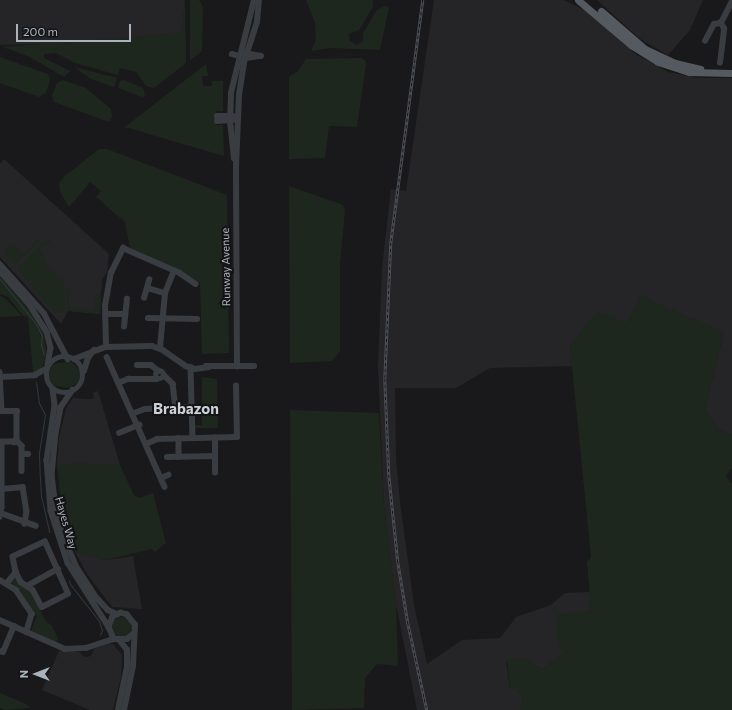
<!DOCTYPE html>
<html>
<head>
<meta charset="utf-8">
<style>
  body { margin:0 }
  #map { position:relative; width:732px; height:710px; overflow:hidden; background:#19191b; font-family:Commissioner,sans-serif }
  div>[style] { position:absolute }
  .built>* { inset:0; background:#252528 }
  .green>* { inset:0; background:#1e271e }
  .round { border-radius:50% }
  .stream>* { height:1px; margin:-0.5px; padding:0 0.5px; transform-origin:0.5px; border-radius:0.5px; background:#2d3b41 }
  .minor>* { height:5.5px; margin:-2.75px; padding:0 2.75px; transform-origin:2.75px; border-radius:2.75px; background:#393c41 }
  .minor>.ring { margin:-2.75px; padding:0; box-sizing:content-box; background:none; border:5.5px solid #393c41; border-radius:50% }
  .major>* { height:7px; margin:-3.5px; padding:0 3.5px; transform-origin:3.5px; border-radius:3.5px; background:#555960 }
  .rail>* { height:2.5px; margin-top:-1.25px; transform-origin:0; background:repeating-linear-gradient(90deg,#141416 0 3px,#4c5056 0 6px); box-sizing:border-box; border-block:1px solid #4c5056 }
  span { translate:-50% -50%; white-space:nowrap; text-align:center; line-height:1.15; -webkit-text-stroke:4px #141416; paint-order:stroke }
  .street-label { font-size:11px; color:#aab3bc }
  .district-label { font-size:15px; color:#ccd1d7; font-weight:700 }
  .north { position:absolute; left:16px; top:654px; width:40px; height:40px; -webkit-text-stroke:3px #141416; paint-order:stroke; rotate:270deg; font-size:11px; font-weight:700; line-height:16px; text-align:center; color:#aab3bc }
  .north::after { content:''; display:block; margin:auto; width:14px; height:18px; background:#aab3bc; clip-path:polygon(50% 0,100% 100%,50% 72%,0 100%) }
  .scale { position:absolute; left:16px; top:24px; width:115px; height:18px; box-sizing:border-box; border:2px solid #aab3bc; border-top:0; padding-left:5px; font-size:12px; line-height:14px; white-space:nowrap; color:#aab3bc; -webkit-text-stroke:3px #141416; paint-order:stroke }
</style>
</head>
<body>
<div id="map">
  <div class="built">
    <div style="clip-path:polygon(0 0,185px 0,182px 33px,52px 44px,0 45px)"></div>
    <div style="clip-path:polygon(434px 0,563px 0,587px 11px,637px 55px,668px 72px,698px 78px,732px 78px,732px 435px,719px 429px,705px 409px,724px 332px,640px 296px,628px 323px,570px 346px,572px 366px,490px 368px,456px 388px,395px 388px,396px 458px,400px 502px,414px 605px,427px 664px,462px 640px,500px 638px,516px 617px,551px 605px,565px 593px,590px 592px,591px 611px,563px 653px,542px 670px,525px 659px,506px 662px,510px 689px,517px 689px,523px 699px,521px 710px,417px 710px,396px 604px,384px 506px,378px 365px,382px 268px,391px 189px,406px 191px)"></div>
    <div style="clip-path:polygon(597px 0,703px 0,690px 30px,668px 55px,640px 39px)"></div>
    <div style="clip-path:polygon(4px 159px,109px 254px,107px 272px,102px 280px,100px 314px,68px 311px,61px 324px,0 257px,0 164px)"></div>
    <div style="clip-path:polygon(98px 391px,120px 465px,57px 465px,59px 438px,66px 408px,73px 398px,90px 399px,94px 398px,93px 393px)"></div>
    <div style="clip-path:polygon(75px 552px,106px 560px,133px 556px,142px 609px,112px 607px,87px 574px)"></div>
    <div style="clip-path:polygon(108px 644px,113px 644px,122px 655px,121px 677px,113px 710px,90px 710px,42px 690px,59px 651px,79px 652px,85px 657px,91px 656px,94px 649px)"></div>
  </div>
  <div class="green">
    <div style="clip-path:polygon(185px 0,186px 63px,154px 88px,146px 86px,136px 72px,120px 68px,118px 75px,75px 63px,56px 53px,44px 54px,44px 58px,70px 71px,64px 77px,30px 57px,3px 47px,182px 33px)"></div>
    <div style="clip-path:polygon(190px 0,199px 0,203px 7px,202px 51px,190px 60px)"></div>
    <div style="clip-path:polygon(306px 0,373px 0,373px 7px,359px 30px,349px 34px,350px 41px,357px 45px,363px 41px,363px 33px,377px 10px,385px 6px,389px 7px,380px 50px,331px 48px,311px 51px,316px 40px,315px 23px)"></div>
    <div style="clip-path:polygon(0 57px,48px 74px,50px 81px,46px 93px,39px 97px,0 83px)"></div>
    <div style="clip-path:polygon(361px 58px,365px 60px,366px 64px,357px 127px,329px 126px,325px 158px,289px 159px,289px 77px,298px 71px,306px 59px)"></div>
    <div style="clip-path:polygon(206px 64px,208px 76px,202px 76px,203px 86px,212px 86px,212px 81px,223px 81px,223px 111px,216px 111px,216px 125px,223px 125px,224px 156px,125px 127px)"></div>
    <div style="clip-path:polygon(74px 67px,117px 78px,114px 87px,91px 79px)"></div>
    <div style="clip-path:polygon(63px 80px,86px 88px,111px 109px,112px 117px,109px 122px,54px 102px,52px 96px,57px 83px)"></div>
    <div style="clip-path:polygon(124px 80px,143px 88px,145px 96px,142px 97px,118px 88px,120px 81px)"></div>
    <div style="clip-path:polygon(99px 149px,107px 149px,227px 195px,229px 353px,202px 354px,200px 283px,130px 248px,125px 222px,96px 197px,101px 191px,90px 182px,69px 207px,60px 192px,59px 183px,65px 176px)"></div>
    <div style="clip-path:polygon(289px 186px,343px 205px,345px 210px,340px 265px,340px 351px,332px 361px,290px 363px)"></div>
    <div style="clip-path:polygon(38px 238px,40px 241px,17px 263px,11px 261px,4px 251px,11px 243px,24px 254px)"></div>
    <div style="clip-path:polygon(49px 240px,50px 243px,39px 248px,51px 271px,54px 270px,58px 280px,64px 279px,65px 310px,61px 313px,54px 312px,42px 300px,17px 268px,42px 243px)"></div>
    <div style="clip-path:polygon(0 276px,35px 317px,43px 332px,47px 354px,41px 370px,33px 372px,28px 317px,23px 316px,8px 297px,0 294px)"></div>
    <div style="clip-path:polygon(66px 289px,69px 289px,71px 294px,68px 295px,70px 308px,94px 310px,96px 297px,91px 296px,101px 293px,100px 314px,68px 311px)"></div>
    <div style="clip-path:polygon(640px 295px,724px 332px,705px 409px,719px 429px,732px 435px,732px 468px,726px 476px,732px 484px,732px 710px,521px 710px,523px 699px,517px 689px,510px 689px,507px 659px,525px 659px,542px 670px,563px 653px,557px 643px,558px 614px,591px 610px,587px 562px,591px 557px,570px 346px,597px 311px,628px 323px)"></div>
    <div style="clip-path:polygon(0 296px,6px 299px,22px 316px,0 317px)"></div>
    <div style="clip-path:polygon(72px 362px,81px 372px,78px 383px,68px 388px,52px 385px,48px 375px,52px 366px,57px 363px)"></div>
    <div style="clip-path:polygon(202px 377px,217px 379px,218px 428px,195px 428px,195px 425px,202px 425px)"></div>
    <div style="clip-path:polygon(290px 410px,379px 413px,384px 506px,396px 604px,398px 666px,377px 664px,365px 678px,364px 708px,292px 710px)"></div>
    <div style="clip-path:polygon(80px 463px,120px 465px,134px 495px,139px 498px,153px 493px,166px 543px,155px 552px,152px 549px,106px 560px,75px 552px,62px 514px,57px 465px)"></div>
    <div style="clip-path:polygon(15px 576px,30px 589px,45px 620px,52px 626px,58px 638px,56px 643px,31px 630px,37px 616px,11px 582px)"></div>
    <div class="round" style="left:112px;top:617px;width:20px;height:20px"></div>
    <div style="clip-path:polygon(0 693px,26px 704px,30px 708px,4px 710px,0 708px)"></div>
  </div>
  <div class="stream">
    <div style="left:0;top:279px;width:58px;rotate:51.3deg"></div>
    <div style="left:36px;top:324px;width:13px;rotate:63deg"></div>
    <div style="left:42px;top:336px;width:8px;rotate:97deg"></div>
    <div style="left:41px;top:344px;width:11px;rotate:75deg"></div>
    <div style="left:36px;top:382px;width:21px;rotate:82deg"></div>
    <div style="left:39px;top:403px;width:13px;rotate:63deg"></div>
    <div style="left:45px;top:415px;width:39px;rotate:99deg"></div>
    <div style="left:39px;top:454px;width:23px;rotate:88deg"></div>
    <div style="left:40px;top:477px;width:19px;rotate:87deg"></div>
    <div style="left:41px;top:496px;width:37px;rotate:77deg"></div>
    <div style="left:69px;top:580px;width:4px;rotate:76deg"></div>
    <div style="left:70px;top:584px;width:47px;rotate:51.9deg"></div>
    <div style="left:99px;top:621px;width:9px;rotate:72deg"></div>
    <div style="left:102px;top:630px;width:5px;rotate:112deg"></div>
  </div>
  <div class="minor">
    <div style="left:705px;top:41px;width:19px;rotate:-62deg"></div>
    <div style="left:714px;top:24px;width:7px;rotate:-8deg"></div>
    <div style="left:244px;top:53px;width:17px;rotate:10deg"></div>
    <div style="left:232px;top:54px;width:15px;rotate:16deg"></div>
    <div style="left:246px;top:58px;width:15px;rotate:-8deg"></div>
    <div style="left:720px;top:63px;width:34px;rotate:-83deg"></div>
    <div style="left:724px;top:29px;width:7px;rotate:-117deg"></div>
    <div style="left:721px;top:23px;width:25px;rotate:-63deg"></div>
    <div style="left:217px;top:116px;width:16px"></div>
    <div style="left:217px;top:121px;width:16px;rotate:-4deg"></div>
    <div style="left:234px;top:159px;width:36px;rotate:-96deg"></div>
    <div style="left:230px;top:123px;width:30px;rotate:-88deg"></div>
    <div style="left:231px;top:93px;width:96px;rotate:-76.1deg"></div>
    <div style="left:0;top:264px;width:66px;rotate:48.1deg"></div>
    <div style="left:44px;top:313px;width:52px;rotate:62.4deg"></div>
    <div style="left:0;top:271px;width:45px;rotate:48.6deg"></div>
    <div style="left:30px;top:305px;width:32px;rotate:58deg"></div>
    <div style="left:47px;top:332px;width:16px;rotate:76deg"></div>
    <div style="left:51px;top:348px;width:17px;rotate:100deg"></div>
    <div style="left:147px;top:288px;width:19px;rotate:16deg"></div>
    <div style="left:144px;top:298px;width:19px;rotate:-74deg"></div>
    <div style="left:105px;top:314px;width:19px"></div>
    <div style="left:148px;top:318px;width:49px;rotate:1.2deg"></div>
    <div style="left:124px;top:327px;width:28px;rotate:-84deg"></div>
    <div style="left:106px;top:347px;width:41px;rotate:-91.4deg"></div>
    <div style="left:105px;top:306px;width:34px;rotate:-80deg"></div>
    <div style="left:111px;top:273px;width:28px;rotate:-64deg"></div>
    <div style="left:123px;top:248px;width:62px;rotate:23.7deg"></div>
    <div style="left:180px;top:273px;width:19px;rotate:35deg"></div>
    <div style="left:160px;top:348px;width:55px;rotate:-84.8deg"></div>
    <div style="left:165px;top:293px;width:24px;rotate:-68deg"></div>
    <div class="ring" style="left:47px;top:357px;width:30.5px;height:30.5px"></div>
    <div style="left:107px;top:357px;width:142px;rotate:66deg"></div>
    <div style="left:74px;top:359px;width:34px;rotate:-21deg"></div>
    <div style="left:106px;top:347px;width:46px;rotate:-1.2deg"></div>
    <div style="left:152px;top:346px;width:12px;rotate:20deg"></div>
    <div style="left:163px;top:350px;width:28px;rotate:35deg"></div>
    <div style="left:186px;top:366px;width:9px;rotate:18deg"></div>
    <div style="left:195px;top:369px;width:14px;rotate:-8deg"></div>
    <div style="left:137px;top:365px;width:14px"></div>
    <div style="left:151px;top:365px;width:10px;rotate:37deg"></div>
    <div style="left:206px;top:366px;width:48px"></div>
    <div style="left:191px;top:367px;width:71px;rotate:88.4deg"></div>
    <div style="left:237px;top:367px;width:200px;rotate:-90.3deg"></div>
    <div style="left:236px;top:167px;width:72px;rotate:-87.6deg"></div>
    <div style="left:239px;top:95px;width:36px;rotate:-81deg"></div>
    <div style="left:245px;top:59px;width:39px;rotate:-72deg"></div>
    <div style="left:257px;top:22px;width:22px;rotate:-85deg"></div>
    <div class="ring" style="left:155.5px;top:370.5px;width:3.5px;height:3.5px"></div>
    <div style="left:84px;top:371px;width:14px;rotate:-73deg"></div>
    <div style="left:88px;top:358px;width:10px;rotate:-53deg"></div>
    <div style="left:0;top:372px;width:39px;rotate:87deg"></div>
    <div style="left:2px;top:411px;width:15px"></div>
    <div style="left:17px;top:411px;width:28px;rotate:90deg"></div>
    <div style="left:17px;top:439px;width:4px;rotate:124deg"></div>
    <div style="left:15px;top:442px;width:13px;rotate:180deg"></div>
    <div style="left:2px;top:442px;width:65px;rotate:90deg"></div>
    <div style="left:2px;top:507px;width:10px;rotate:101deg"></div>
    <div style="left:164px;top:375px;width:13px;rotate:45deg"></div>
    <div style="left:173px;top:384px;width:24px;rotate:83deg"></div>
    <div style="left:0;top:377px;width:35px;rotate:-3deg"></div>
    <div style="left:35px;top:375px;width:13px;rotate:-29deg"></div>
    <div style="left:118px;top:383px;width:11px;rotate:-22deg"></div>
    <div style="left:128px;top:379px;width:29px"></div>
    <div style="left:53px;top:389px;width:17px;rotate:83deg"></div>
    <div style="left:55px;top:406px;width:55px;rotate:98.4deg"></div>
    <div style="left:47px;top:460px;width:51px;rotate:85.5deg"></div>
    <div style="left:51px;top:511px;width:55px;rotate:71.9deg"></div>
    <div style="left:68px;top:563px;width:76px;rotate:57.4deg"></div>
    <div style="left:73px;top:390px;width:22px;rotate:124deg"></div>
    <div style="left:61px;top:408px;width:25px;rotate:101deg"></div>
    <div style="left:56px;top:433px;width:42px;rotate:95.4deg"></div>
    <div style="left:52px;top:475px;width:35px;rotate:83deg"></div>
    <div style="left:56px;top:510px;width:21px;rotate:76deg"></div>
    <div style="left:61px;top:530px;width:39px;rotate:67deg"></div>
    <div style="left:76px;top:566px;width:38px;rotate:57deg"></div>
    <div style="left:97px;top:598px;width:16px;rotate:47deg"></div>
    <div style="left:108px;top:610px;width:10px;rotate:24deg"></div>
    <div style="left:134px;top:413px;width:12px;rotate:-20deg"></div>
    <div style="left:145px;top:409px;width:46px;rotate:-2.5deg"></div>
    <div style="left:119px;top:433px;width:22px;rotate:-22deg"></div>
    <div style="left:179px;top:438px;width:19px;rotate:90deg"></div>
    <div style="left:17px;top:441px;width:7px;rotate:45deg"></div>
    <div style="left:22px;top:446px;width:25px;rotate:90deg"></div>
    <div style="left:146px;top:444px;width:12px;rotate:-24deg"></div>
    <div style="left:157px;top:439px;width:80px;rotate:-1.4deg"></div>
    <div style="left:237px;top:437px;width:51px;rotate:-91.1deg"></div>
    <div style="left:22px;top:454px;width:6px"></div>
    <div style="left:167px;top:457px;width:48px;rotate:-1.2deg"></div>
    <div style="left:215px;top:473px;width:35px;rotate:-90deg"></div>
    <div style="left:161px;top:478px;width:8px;rotate:-23deg"></div>
    <div style="left:2px;top:489px;width:21px;rotate:-5deg"></div>
    <div style="left:23px;top:487px;width:24px;rotate:81deg"></div>
    <div style="left:27px;top:511px;width:13px;rotate:99deg"></div>
    <div style="left:1px;top:513px;width:37px;rotate:20deg"></div>
    <div style="left:0;top:580px;width:19px;rotate:32deg"></div>
    <div style="left:16px;top:590px;width:29px;rotate:56deg"></div>
    <div style="left:32px;top:614px;width:19px;rotate:106deg"></div>
    <div style="left:7px;top:583px;width:14px;rotate:-51deg"></div>
    <div style="left:16px;top:572px;width:11px;rotate:63deg"></div>
    <div style="left:21px;top:582px;width:14px;rotate:34deg"></div>
    <div style="left:33px;top:590px;width:19px;rotate:62deg"></div>
    <div style="left:42px;top:607px;width:29px;rotate:-27deg"></div>
    <div style="left:68px;top:594px;width:57px;rotate:-113.9deg"></div>
    <div style="left:45px;top:542px;width:35px;rotate:155deg"></div>
    <div style="left:13px;top:557px;width:15px;rotate:79deg"></div>
    <div style="left:29px;top:585px;width:33px;rotate:-29deg"></div>
    <div style="left:0;top:620px;width:71px;rotate:24deg"></div>
    <div style="left:65px;top:649px;width:21px;rotate:-3deg"></div>
    <div style="left:86px;top:648px;width:29px;rotate:-18deg"></div>
    <div style="left:0;top:651px;width:3px;rotate:18deg"></div>
    <div style="left:3px;top:652px;width:28px;rotate:-67deg"></div>
    <div style="left:118px;top:710px;width:44px;rotate:-78.2deg"></div>
    <div style="left:127px;top:667px;width:17px;rotate:-90deg"></div>
    <div style="left:127px;top:650px;width:13px;rotate:-129deg"></div>
    <div style="left:124px;top:710px;width:45px;rotate:-78.4deg"></div>
    <div style="left:133px;top:666px;width:41px;rotate:-87.2deg"></div>
    <div style="left:135px;top:625px;width:13px;rotate:-129deg"></div>
    <div style="left:127px;top:615px;width:6px;rotate:-162deg"></div>
    <div style="left:121px;top:613px;width:9px;rotate:153deg"></div>
    <div style="left:113px;top:617px;width:11px;rotate:112deg"></div>
    <div style="left:109px;top:627px;width:13px;rotate:67deg"></div>
    <div style="left:114px;top:639px;width:13px"></div>
    <div style="left:127px;top:639px;width:8px;rotate:-40deg"></div>
  </div>
  <div class="major">
    <div style="left:578px;top:0;width:70px;rotate:40.3deg"></div>
    <div style="left:631px;top:45px;width:32px;rotate:32deg"></div>
    <div style="left:658px;top:62px;width:33px;rotate:18deg"></div>
    <div style="left:689px;top:72px;width:43px;rotate:1.3deg"></div>
    <div style="left:601px;top:11px;width:58px;rotate:40.8deg"></div>
    <div style="left:645px;top:49px;width:33px;rotate:25deg"></div>
    <div style="left:675px;top:63px;width:26px;rotate:13deg"></div>
  </div>
  <div class="rail">
    <div style="left:423px;top:0;width:245px;rotate:97.5deg"></div>
    <div style="left:391px;top:243px;width:136px;rotate:92.5deg"></div>
    <div style="left:385px;top:379px;width:96px;rotate:87.6deg"></div>
    <div style="left:389px;top:475px;width:87px;rotate:84.1deg"></div>
    <div style="left:398px;top:562px;width:62px;rotate:80.7deg"></div>
    <div style="left:408px;top:623px;width:89px;rotate:77.7deg"></div>
  </div>
  <div class="street-label">
    <span style="left:226px;top:267px;rotate:-91deg">Runway Avenue</span>
    <span style="left:66px;top:523px;rotate:74deg">Hayes Way</span>
  </div>
  <div class="district-label">
    <span style="left:186px;top:409px">Brabazon</span>
  </div>
  <div class="north">N</div>
  <div class="scale">200 m</div>
</div>
</body>
</html>
